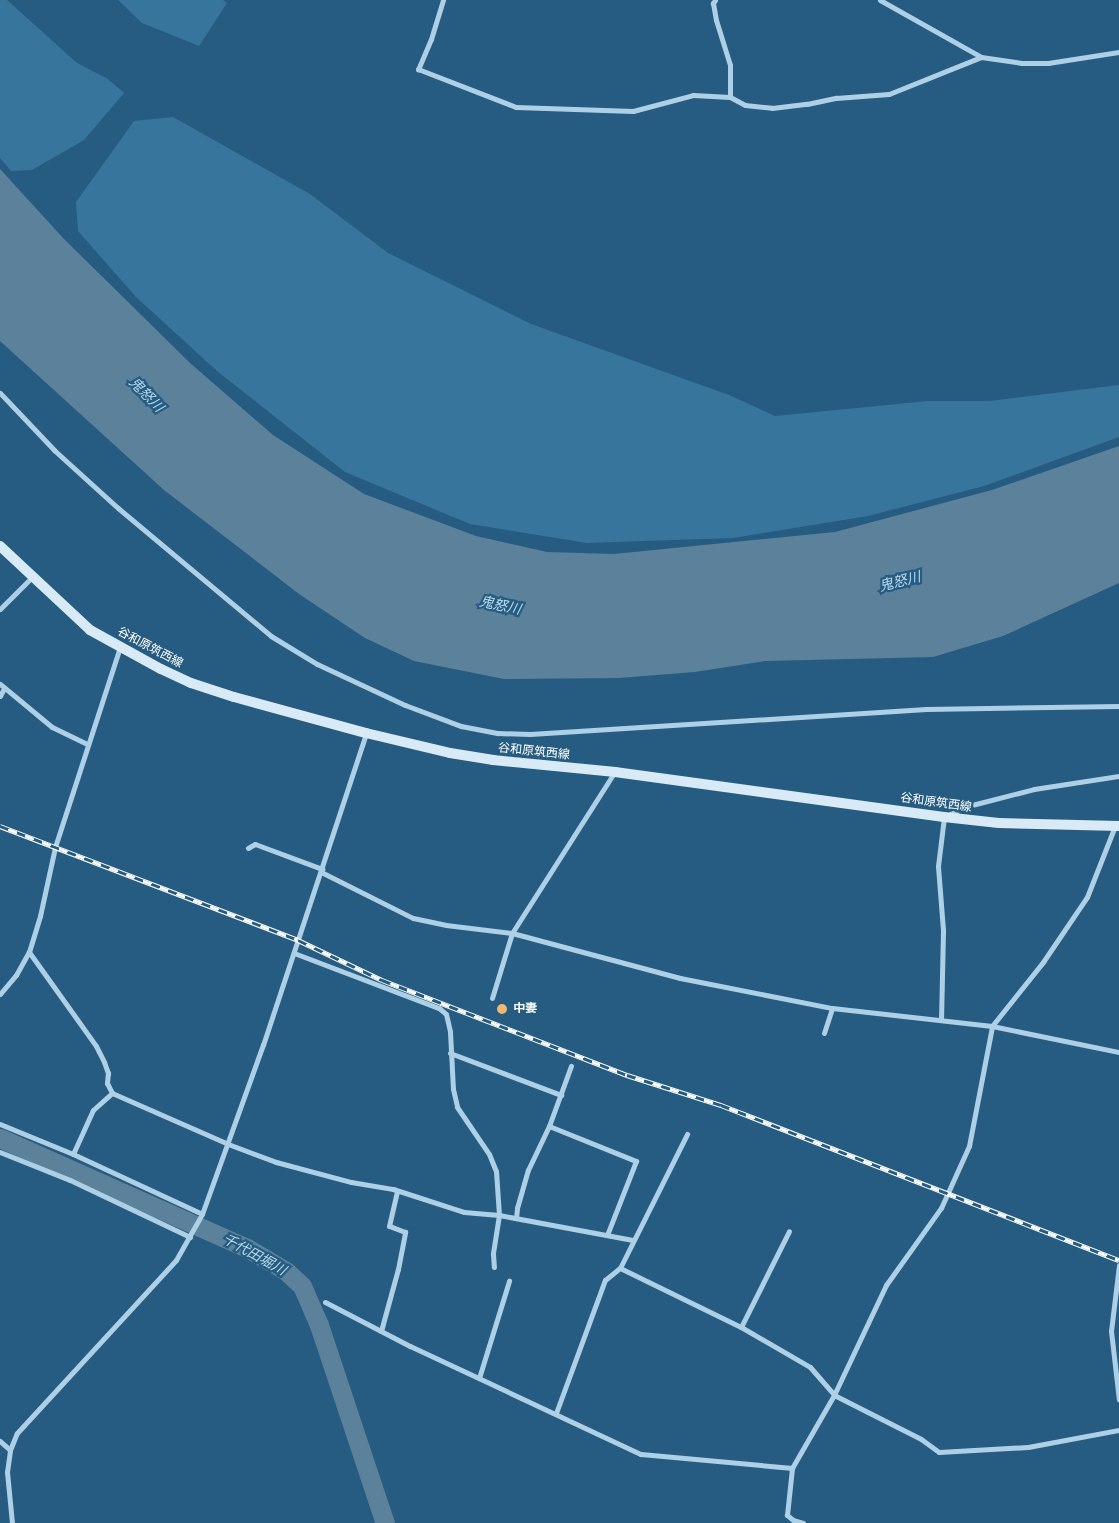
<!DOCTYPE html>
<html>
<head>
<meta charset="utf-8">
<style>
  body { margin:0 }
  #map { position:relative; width:1119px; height:1523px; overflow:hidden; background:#265c81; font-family:"Varela Round","Noto Sans JP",sans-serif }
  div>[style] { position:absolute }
  .green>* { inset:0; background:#37759d }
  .water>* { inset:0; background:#5c829b }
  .river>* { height:19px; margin:-9.5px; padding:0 9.5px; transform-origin:9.5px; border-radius:9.5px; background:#5c829b }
  .street>* { height:5px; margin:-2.5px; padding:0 2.5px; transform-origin:2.5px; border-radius:2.5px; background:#aed0e6 }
  .secondary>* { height:10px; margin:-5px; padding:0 5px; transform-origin:5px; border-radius:5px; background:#d8eaf6 }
  .rail>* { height:5px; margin-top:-2.5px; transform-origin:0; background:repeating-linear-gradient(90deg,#265c81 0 9px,#fff 0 18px); box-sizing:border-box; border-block:1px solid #fff }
  .dots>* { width:14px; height:14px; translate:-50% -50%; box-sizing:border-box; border:2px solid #265c81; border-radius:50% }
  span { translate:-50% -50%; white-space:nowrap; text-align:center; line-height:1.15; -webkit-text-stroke:4.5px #265c81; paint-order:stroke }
  .street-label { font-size:12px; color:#fff }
  .poi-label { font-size:12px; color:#fff; font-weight:700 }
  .left { translate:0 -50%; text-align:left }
  .water-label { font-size:14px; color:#badaee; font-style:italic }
</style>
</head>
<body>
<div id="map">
  <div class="green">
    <div style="clip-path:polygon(0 0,7px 0,77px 63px,108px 79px,124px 93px,84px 140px,32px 170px,11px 171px,0 158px)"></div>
    <div style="clip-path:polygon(118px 0,223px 0,227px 3px,199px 46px,142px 23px)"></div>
    <div style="clip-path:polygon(173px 117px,310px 194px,388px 253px,531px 324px,729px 395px,775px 416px,928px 401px,990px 401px,1119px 385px,1119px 437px,984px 486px,868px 516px,733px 538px,587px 543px,470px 524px,345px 472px,217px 371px,136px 297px,78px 231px,76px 202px,134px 121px)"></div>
  </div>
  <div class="water">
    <div style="clip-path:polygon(0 169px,64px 239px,190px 363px,273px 435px,364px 494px,476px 536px,547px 552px,614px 554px,835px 532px,992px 490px,1119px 446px,1119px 583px,1003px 636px,933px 657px,765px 661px,695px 672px,619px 678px,504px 679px,414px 661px,365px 638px,299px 594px,164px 490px,0 341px)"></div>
  </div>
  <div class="river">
    <div style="left:0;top:1138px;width:270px;rotate:24deg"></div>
    <div style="left:247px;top:1248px;width:45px;rotate:30.5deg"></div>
    <div style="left:286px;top:1271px;width:22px;rotate:43deg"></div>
    <div style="left:302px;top:1286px;width:43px;rotate:66.4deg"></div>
    <div style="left:319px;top:1325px;width:209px;rotate:71.6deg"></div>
  </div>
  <div class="street">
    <div style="left:443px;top:0;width:41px;rotate:107.1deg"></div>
    <div style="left:431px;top:39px;width:33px;rotate:113deg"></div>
    <div style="left:418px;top:69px;width:105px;rotate:21.2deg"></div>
    <div style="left:516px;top:107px;width:117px;rotate:2deg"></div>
    <div style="left:633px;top:111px;width:62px;rotate:-14.9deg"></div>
    <div style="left:693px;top:95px;width:37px;rotate:3deg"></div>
    <div style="left:730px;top:97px;width:17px;rotate:28deg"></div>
    <div style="left:745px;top:105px;width:27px;rotate:6deg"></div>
    <div style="left:772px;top:108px;width:35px;rotate:-7deg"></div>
    <div style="left:807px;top:104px;width:30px;rotate:-12deg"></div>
    <div style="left:836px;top:98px;width:53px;rotate:-4.3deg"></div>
    <div style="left:889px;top:94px;width:99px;rotate:-21.9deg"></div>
    <div style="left:715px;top:0;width:4px;rotate:124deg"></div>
    <div style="left:713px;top:3px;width:17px;rotate:80deg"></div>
    <div style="left:716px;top:20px;width:47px;rotate:72.7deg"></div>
    <div style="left:730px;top:65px;width:32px;rotate:90deg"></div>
    <div style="left:880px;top:0;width:116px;rotate:29.4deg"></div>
    <div style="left:981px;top:57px;width:41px;rotate:8.3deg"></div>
    <div style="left:1022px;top:63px;width:26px"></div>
    <div style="left:1048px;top:63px;width:72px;rotate:-8.8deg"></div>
    <div style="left:0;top:393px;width:79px;rotate:46.5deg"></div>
    <div style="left:54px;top:450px;width:86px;rotate:42.2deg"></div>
    <div style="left:118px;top:508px;width:199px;rotate:39.9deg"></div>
    <div style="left:271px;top:636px;width:54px;rotate:31.3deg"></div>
    <div style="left:317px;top:664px;width:97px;rotate:25deg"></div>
    <div style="left:405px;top:705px;width:60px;rotate:20.6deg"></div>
    <div style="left:461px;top:726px;width:38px;rotate:11deg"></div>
    <div style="left:498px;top:733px;width:32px;rotate:2deg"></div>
    <div style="left:530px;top:734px;width:397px;rotate:-3.6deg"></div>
    <div style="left:926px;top:709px;width:193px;rotate:-0.9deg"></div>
    <div style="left:0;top:609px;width:45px;rotate:-45deg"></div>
    <div style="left:0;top:684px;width:67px;rotate:39.6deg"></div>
    <div style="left:52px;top:727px;width:39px;rotate:26deg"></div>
    <div style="left:0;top:696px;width:9px;rotate:-63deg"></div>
    <div style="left:248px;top:848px;width:8px;rotate:-30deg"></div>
    <div style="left:255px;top:844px;width:72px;rotate:20.5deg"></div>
    <div style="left:321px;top:872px;width:103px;rotate:26.6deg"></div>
    <div style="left:413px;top:918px;width:34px;rotate:12deg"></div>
    <div style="left:446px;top:925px;width:66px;rotate:6.9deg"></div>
    <div style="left:512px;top:933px;width:174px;rotate:15deg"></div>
    <div style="left:680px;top:978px;width:155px;rotate:11.2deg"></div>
    <div style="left:832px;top:1008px;width:161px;rotate:6.4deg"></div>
    <div style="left:992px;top:1026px;width:130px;rotate:11.6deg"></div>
    <div style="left:29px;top:952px;width:115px;rotate:54.5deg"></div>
    <div style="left:96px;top:1046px;width:18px;rotate:63deg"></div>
    <div style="left:104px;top:1062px;width:12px;rotate:70deg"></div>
    <div style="left:108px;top:1073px;width:10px;rotate:96deg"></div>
    <div style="left:107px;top:1083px;width:11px;rotate:63deg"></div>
    <div style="left:294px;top:953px;width:155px;rotate:20.8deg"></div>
    <div style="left:439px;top:1008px;width:9px;rotate:41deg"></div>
    <div style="left:446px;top:1014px;width:18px;rotate:77deg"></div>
    <div style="left:450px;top:1032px;width:57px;rotate:87deg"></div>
    <div style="left:453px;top:1089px;width:18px;rotate:77deg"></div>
    <div style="left:457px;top:1107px;width:57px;rotate:55.8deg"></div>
    <div style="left:489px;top:1154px;width:18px;rotate:68deg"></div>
    <div style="left:496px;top:1171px;width:44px;rotate:86.1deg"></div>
    <div style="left:499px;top:1215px;width:39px;rotate:99deg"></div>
    <div style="left:493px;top:1254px;width:13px;rotate:86deg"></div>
    <div style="left:0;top:994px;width:25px;rotate:-50deg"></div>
    <div style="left:16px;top:975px;width:26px;rotate:-61deg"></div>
    <div style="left:29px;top:952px;width:38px;rotate:-73deg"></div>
    <div style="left:40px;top:916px;width:71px;rotate:-77.7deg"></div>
    <div style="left:55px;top:847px;width:210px;rotate:-72deg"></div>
    <div style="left:492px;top:998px;width:68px;rotate:-72.9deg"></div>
    <div style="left:512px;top:933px;width:190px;rotate:-57.5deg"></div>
    <div style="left:941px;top:1020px;width:90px;rotate:-88.7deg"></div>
    <div style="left:943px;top:930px;width:64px;rotate:-94.5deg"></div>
    <div style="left:938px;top:866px;width:49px;rotate:-83deg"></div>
    <div style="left:944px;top:817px;width:26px;rotate:-25deg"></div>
    <div style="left:968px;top:806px;width:68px;rotate:-14.4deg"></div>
    <div style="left:1034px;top:789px;width:86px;rotate:-8.7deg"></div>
    <div style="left:824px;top:1033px;width:26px;rotate:-72deg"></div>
    <div style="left:450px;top:1053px;width:119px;rotate:20.7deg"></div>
    <div style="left:0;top:1124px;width:79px;rotate:22.3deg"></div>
    <div style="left:73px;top:1154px;width:142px;rotate:24.9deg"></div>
    <div style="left:549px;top:1126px;width:94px;rotate:21.9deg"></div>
    <div style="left:636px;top:1161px;width:79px;rotate:111.4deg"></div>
    <div style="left:0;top:1152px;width:75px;rotate:21.8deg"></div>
    <div style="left:70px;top:1180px;width:133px;rotate:25.4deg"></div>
    <div style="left:73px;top:1154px;width:48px;rotate:-65.6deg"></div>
    <div style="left:93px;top:1110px;width:25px;rotate:-42deg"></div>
    <div style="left:112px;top:1093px;width:127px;rotate:23.7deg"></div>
    <div style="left:228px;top:1144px;width:51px;rotate:20.6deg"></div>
    <div style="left:276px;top:1162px;width:78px;rotate:14.9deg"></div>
    <div style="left:351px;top:1182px;width:43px;rotate:9.5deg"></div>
    <div style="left:393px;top:1189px;width:75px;rotate:17.9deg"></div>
    <div style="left:464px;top:1212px;width:35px;rotate:5deg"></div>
    <div style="left:499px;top:1215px;width:136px;rotate:10.6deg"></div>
    <div style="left:516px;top:1218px;width:10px;rotate:-84deg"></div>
    <div style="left:517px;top:1208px;width:40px;rotate:-74deg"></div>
    <div style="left:528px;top:1170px;width:49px;rotate:-64.5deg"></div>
    <div style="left:549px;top:1126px;width:64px;rotate:-69.9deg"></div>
    <div style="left:1119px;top:1265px;width:66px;rotate:96.9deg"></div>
    <div style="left:1111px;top:1331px;width:69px;rotate:83.4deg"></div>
    <div style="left:620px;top:1268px;width:135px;rotate:26deg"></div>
    <div style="left:741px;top:1327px;width:80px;rotate:30.1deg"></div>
    <div style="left:810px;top:1367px;width:37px;rotate:49deg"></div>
    <div style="left:834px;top:1395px;width:97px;rotate:26.8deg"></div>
    <div style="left:921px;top:1439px;width:22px;rotate:36deg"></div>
    <div style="left:939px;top:1452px;width:89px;rotate:-3.2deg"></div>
    <div style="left:1028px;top:1447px;width:93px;rotate:-10.6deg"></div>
    <div style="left:325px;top:1302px;width:96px;rotate:27.4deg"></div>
    <div style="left:410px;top:1346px;width:255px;rotate:25.1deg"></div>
    <div style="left:641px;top:1454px;width:152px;rotate:5.3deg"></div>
    <div style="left:741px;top:1327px;width:107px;rotate:-63.4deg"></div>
    <div style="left:381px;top:1331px;width:64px;rotate:-74.7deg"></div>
    <div style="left:398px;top:1269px;width:38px;rotate:-79deg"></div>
    <div style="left:405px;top:1232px;width:17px;rotate:-159deg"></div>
    <div style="left:389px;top:1226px;width:36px;rotate:-77deg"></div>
    <div style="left:479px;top:1378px;width:102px;rotate:-72.8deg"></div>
    <div style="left:556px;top:1413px;width:142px;rotate:-69.8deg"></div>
    <div style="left:605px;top:1280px;width:19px;rotate:-39deg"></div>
    <div style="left:620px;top:1268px;width:150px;rotate:-63.4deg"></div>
    <div style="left:0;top:1441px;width:13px;rotate:42deg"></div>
    <div style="left:12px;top:1523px;width:51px;rotate:-95.6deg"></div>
    <div style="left:7px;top:1472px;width:22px;rotate:-82deg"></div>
    <div style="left:10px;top:1450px;width:18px;rotate:-68deg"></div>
    <div style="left:17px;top:1433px;width:235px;rotate:-47.4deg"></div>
    <div style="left:176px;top:1260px;width:53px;rotate:-60.5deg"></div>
    <div style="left:202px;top:1214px;width:180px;rotate:-70.2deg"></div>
    <div style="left:263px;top:1045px;width:329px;rotate:-71.7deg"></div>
    <div style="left:803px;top:1523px;width:10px;rotate:-163deg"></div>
    <div style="left:793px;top:1520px;width:8px;rotate:-140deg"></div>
    <div style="left:787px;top:1515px;width:47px;rotate:-83.9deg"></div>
    <div style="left:792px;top:1468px;width:84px;rotate:-60.1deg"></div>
    <div style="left:834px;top:1395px;width:122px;rotate:-64.7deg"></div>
    <div style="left:886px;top:1285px;width:95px;rotate:-54.5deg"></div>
    <div style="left:941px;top:1208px;width:68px;rotate:-65.7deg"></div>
    <div style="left:969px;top:1146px;width:122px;rotate:-79.1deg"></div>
    <div style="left:992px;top:1026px;width:82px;rotate:-51.4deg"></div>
    <div style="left:1043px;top:962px;width:78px;rotate:-55.9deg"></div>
    <div style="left:1087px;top:897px;width:76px;rotate:-68.5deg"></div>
  </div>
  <div class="secondary">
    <div style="left:0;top:546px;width:123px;rotate:43deg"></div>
    <div style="left:90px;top:630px;width:81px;rotate:28.8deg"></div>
    <div style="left:161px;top:669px;width:33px;rotate:25deg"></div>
    <div style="left:191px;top:683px;width:45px;rotate:18deg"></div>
    <div style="left:234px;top:697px;width:137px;rotate:15.3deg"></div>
    <div style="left:366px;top:733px;width:86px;rotate:13.4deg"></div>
    <div style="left:450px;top:753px;width:44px;rotate:9.2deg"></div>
    <div style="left:493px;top:760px;width:123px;rotate:5.6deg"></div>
    <div style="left:615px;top:772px;width:332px;rotate:7.8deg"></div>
    <div style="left:944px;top:817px;width:55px;rotate:6.2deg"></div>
    <div style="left:999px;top:823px;width:120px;rotate:1.4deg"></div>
  </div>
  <div class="rail">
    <div style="left:0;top:826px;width:319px;rotate:20.9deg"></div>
    <div style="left:298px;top:940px;width:93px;rotate:25.5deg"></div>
    <div style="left:382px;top:980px;width:263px;rotate:21.2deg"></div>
    <div style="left:627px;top:1075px;width:99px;rotate:17.7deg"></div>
    <div style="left:721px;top:1105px;width:427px;rotate:21.3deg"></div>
  </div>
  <div class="dots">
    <div style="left:502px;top:1009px;background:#efb873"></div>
  </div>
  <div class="street-label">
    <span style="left:150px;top:648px;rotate:28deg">谷和原筑西線</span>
    <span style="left:534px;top:752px;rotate:6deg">谷和原筑西線</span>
    <span style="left:936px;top:803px;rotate:8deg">谷和原筑西線</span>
  </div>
  <div class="poi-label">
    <span class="left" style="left:513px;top:1009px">中妻</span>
  </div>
  <div class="water-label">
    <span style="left:146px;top:395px;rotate:46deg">鬼怒川</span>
    <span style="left:900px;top:582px;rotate:-14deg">鬼怒川</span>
    <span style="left:500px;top:606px;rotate:12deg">鬼怒川</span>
    <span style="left:254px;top:1255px;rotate:29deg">千代田堀川</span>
  </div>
</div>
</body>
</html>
